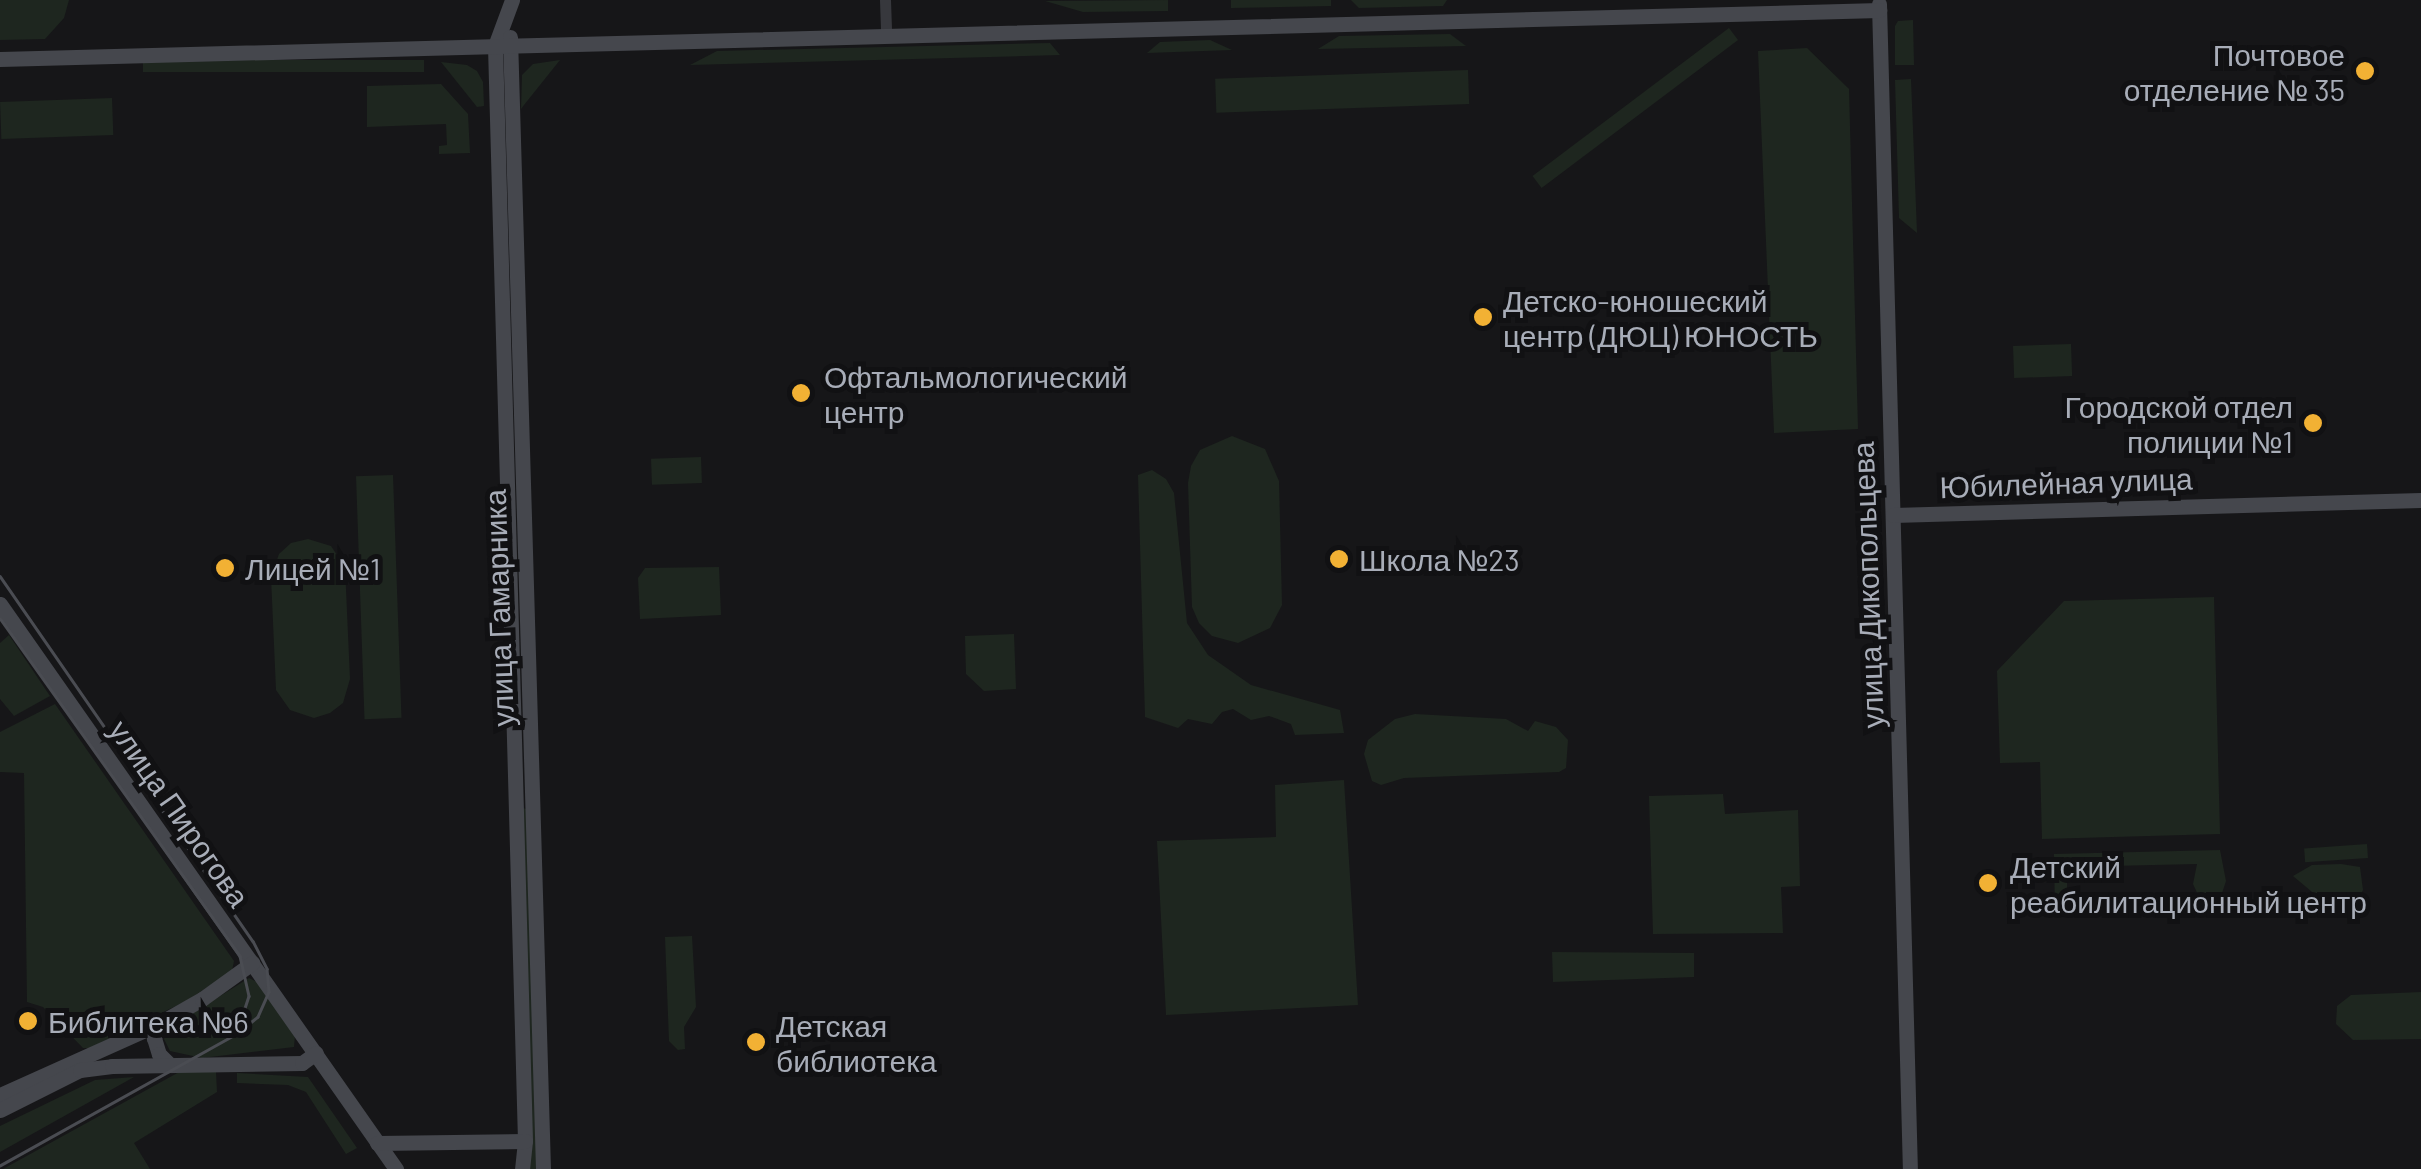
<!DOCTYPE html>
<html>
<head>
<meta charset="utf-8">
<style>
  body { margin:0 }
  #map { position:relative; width:2421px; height:1169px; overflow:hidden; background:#161618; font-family:Barlow,sans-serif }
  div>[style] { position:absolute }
  .green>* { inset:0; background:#1e261f; transform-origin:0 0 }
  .street>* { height:11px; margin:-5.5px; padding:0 5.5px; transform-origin:5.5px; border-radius:5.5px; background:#37383d }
  .secondary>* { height:15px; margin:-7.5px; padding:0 7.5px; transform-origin:7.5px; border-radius:7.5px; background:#45474d }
  .tram>* { height:2.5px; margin:-1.25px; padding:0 1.25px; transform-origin:1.25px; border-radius:1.25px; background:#4a4c52 }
  .dots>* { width:28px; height:28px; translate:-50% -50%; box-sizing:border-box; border:5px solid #111113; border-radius:50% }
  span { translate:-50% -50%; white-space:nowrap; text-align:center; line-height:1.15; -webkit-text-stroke:10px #111113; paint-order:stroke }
  .poi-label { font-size:30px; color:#a8adb8 }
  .right { translate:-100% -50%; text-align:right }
  .left { translate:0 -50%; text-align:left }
  .street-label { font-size:30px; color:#a8adb8 }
</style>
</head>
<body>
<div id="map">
  <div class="green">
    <div style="clip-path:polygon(0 0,69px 0,64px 18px,45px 39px,0 40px)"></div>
    <div style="clip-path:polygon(1168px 0,1168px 11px,1083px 12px,1045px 1px)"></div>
    <div style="clip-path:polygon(1231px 0,1331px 0,1331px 6px,1231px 8px)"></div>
    <div style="clip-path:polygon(1351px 0,1447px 0,1443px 6px,1359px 8px)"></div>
    <div style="clip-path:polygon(1913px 20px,1914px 65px,1895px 65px,1895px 26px,1898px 21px)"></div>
    <div style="left:1729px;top:28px;width:15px;height:246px;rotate:53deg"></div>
    <div style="clip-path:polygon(1450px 34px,1466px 46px,1318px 49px,1339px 36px)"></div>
    <div style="clip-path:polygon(1210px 40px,1232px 50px,1147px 53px,1160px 42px)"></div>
    <div style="clip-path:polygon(1050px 43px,1060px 55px,690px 65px,717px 51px)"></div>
    <div style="clip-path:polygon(1807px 48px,1849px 89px,1858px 429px,1774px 433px,1758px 51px)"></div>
    <div style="left:424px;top:60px;width:12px;height:281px;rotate:90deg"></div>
    <div style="clip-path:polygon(560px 60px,524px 105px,521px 109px,522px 75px,533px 64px)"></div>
    <div style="clip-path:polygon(441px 62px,467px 65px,477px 71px,483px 82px,484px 106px,477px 107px)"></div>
    <div style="left:1468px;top:70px;width:34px;height:253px;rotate:88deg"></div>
    <div style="clip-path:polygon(1911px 79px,1917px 233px,1899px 218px,1895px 80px)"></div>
    <div style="clip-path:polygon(441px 84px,468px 114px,470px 153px,439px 154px,439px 146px,447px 145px,446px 124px,367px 127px,367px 86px)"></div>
    <div style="left:112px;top:98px;width:37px;height:112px;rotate:88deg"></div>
    <div style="left:2071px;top:344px;width:32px;height:58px;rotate:88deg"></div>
    <div style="clip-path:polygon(1232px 436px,1265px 449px,1279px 481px,1282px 605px,1270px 628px,1238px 643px,1212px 636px,1199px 623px,1192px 607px,1188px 483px,1191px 466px,1200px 450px)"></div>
    <div style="left:701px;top:457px;width:26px;height:50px;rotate:88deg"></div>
    <div style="clip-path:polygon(1152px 470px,1166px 479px,1174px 493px,1187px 623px,1208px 655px,1251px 685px,1340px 710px,1344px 733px,1295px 735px,1291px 724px,1269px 716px,1251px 720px,1233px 709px,1222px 712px,1212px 724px,1188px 719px,1178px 728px,1145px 717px,1138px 475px)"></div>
    <div style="left:393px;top:475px;width:243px;height:37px;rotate:88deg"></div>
    <div style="clip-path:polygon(308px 539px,331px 546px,345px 567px,350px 679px,343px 703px,330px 713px,314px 718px,290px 710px,276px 690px,271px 577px,279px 554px,291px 543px)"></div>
    <div style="clip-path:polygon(719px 567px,721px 615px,640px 619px,638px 578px,645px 568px)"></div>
    <div style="clip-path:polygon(2214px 597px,2220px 834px,2042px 839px,2040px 762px,2000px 763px,1997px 671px,2064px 601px)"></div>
    <div style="clip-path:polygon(1014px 634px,1016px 689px,984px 691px,966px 674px,965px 636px)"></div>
    <div style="clip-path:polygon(9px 635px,50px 696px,14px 716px,0 699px,0 643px)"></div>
    <div style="clip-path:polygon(55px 704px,234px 961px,232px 971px,188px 1000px,90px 1048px,83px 1048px,43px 1007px,27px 1002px,24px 773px,0 772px,0 732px)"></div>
    <div style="clip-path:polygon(1415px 714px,1506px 719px,1528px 731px,1535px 721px,1556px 727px,1568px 740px,1566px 768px,1559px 772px,1404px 778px,1381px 785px,1372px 781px,1364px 754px,1368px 740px,1395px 719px)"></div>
    <div style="clip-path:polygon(1344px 780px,1358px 1005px,1166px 1015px,1157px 841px,1276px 837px,1275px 785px)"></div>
    <div style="clip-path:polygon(1723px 794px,1725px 814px,1798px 810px,1800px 886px,1781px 887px,1783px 933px,1653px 934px,1649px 796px)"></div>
    <div style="clip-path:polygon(523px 808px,526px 809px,538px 1169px,528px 1169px)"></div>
    <div style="left:2367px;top:844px;width:14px;height:63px;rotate:86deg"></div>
    <div style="clip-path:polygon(2220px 850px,2226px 881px,2221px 896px,2200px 899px,2193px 884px,2197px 864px,2067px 867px,2067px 914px,2055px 914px,2054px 854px)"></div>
    <div style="clip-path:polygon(2341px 864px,2360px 867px,2363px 890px,2356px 904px,2324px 902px,2293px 876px,2312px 865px)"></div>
    <div style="clip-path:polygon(692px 936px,696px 1007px,684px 1027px,685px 1049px,678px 1050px,669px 1041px,665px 937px)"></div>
    <div style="clip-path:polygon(1552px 952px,1694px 953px,1694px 977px,1553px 982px)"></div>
    <div style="clip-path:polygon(249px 978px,257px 982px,295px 1035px,294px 1047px,202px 1058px,170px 1051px,164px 1039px,169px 1028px)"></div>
    <div style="clip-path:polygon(2421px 992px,2421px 1039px,2353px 1040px,2336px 1024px,2337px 1006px,2351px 995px)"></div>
    <div style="clip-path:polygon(181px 1071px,216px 1072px,217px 1092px,134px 1143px,150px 1169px,3px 1169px)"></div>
    <div style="clip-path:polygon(237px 1073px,308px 1077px,357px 1148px,346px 1154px,306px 1092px,288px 1085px,237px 1083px)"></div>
    <div style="clip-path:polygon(134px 1077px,0 1152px,0 1126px,95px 1080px)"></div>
  </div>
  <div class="street">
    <div style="left:885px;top:0;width:36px;rotate:88deg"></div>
  </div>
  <div class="secondary">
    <div style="left:512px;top:0;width:49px;rotate:110.3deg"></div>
    <div style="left:495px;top:46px;width:1095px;rotate:88.43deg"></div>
    <div style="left:525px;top:1141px;width:28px;rotate:96deg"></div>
    <div style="left:1879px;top:4px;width:1165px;rotate:88.48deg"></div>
    <div style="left:510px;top:37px;width:1132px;rotate:88.33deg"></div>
    <div style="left:0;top:59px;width:1880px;rotate:-1.49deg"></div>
    <div style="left:1893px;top:515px;width:528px;rotate:-1.63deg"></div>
    <div style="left:0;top:604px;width:690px;rotate:54.97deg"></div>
    <div style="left:158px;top:1024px;width:15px;rotate:106deg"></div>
    <div style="left:154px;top:1038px;width:17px;rotate:73deg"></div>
    <div style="left:159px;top:1054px;width:14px;rotate:45deg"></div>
    <div style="left:0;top:1095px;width:173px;rotate:-24.2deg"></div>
    <div style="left:158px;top:1024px;width:51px;rotate:-29.6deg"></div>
    <div style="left:202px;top:999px;width:62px;rotate:-35.8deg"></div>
    <div style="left:0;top:1110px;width:89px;rotate:-26.6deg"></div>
    <div style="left:80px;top:1070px;width:32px;rotate:-7deg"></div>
    <div style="left:112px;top:1066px;width:190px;rotate:-0.9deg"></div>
    <div style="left:302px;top:1063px;width:17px;rotate:-36deg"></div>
    <div style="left:377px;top:1143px;width:148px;rotate:-0.8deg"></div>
  </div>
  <div class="tram">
    <div style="left:0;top:576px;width:444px;rotate:55.3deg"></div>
    <div style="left:253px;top:941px;width:31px;rotate:63deg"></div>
    <div style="left:267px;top:969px;width:23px;rotate:85deg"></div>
    <div style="left:269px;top:992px;width:27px;rotate:114deg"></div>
    <div style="left:258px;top:1017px;width:27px;rotate:141deg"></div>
    <div style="left:237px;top:1034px;width:271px;rotate:150.9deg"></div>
    <div style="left:0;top:618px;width:415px;rotate:54.6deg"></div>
    <div style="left:240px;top:956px;width:41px;rotate:77.3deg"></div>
    <div style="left:249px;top:996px;width:22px;rotate:108deg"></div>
    <div style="left:242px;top:1017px;width:16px;rotate:135deg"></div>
  </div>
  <div class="dots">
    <div style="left:2365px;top:71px;background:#f2b134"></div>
    <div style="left:1483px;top:317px;background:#f2b134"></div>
    <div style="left:801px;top:393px;background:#f2b134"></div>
    <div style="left:2313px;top:423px;background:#f2b134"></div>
    <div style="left:1339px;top:559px;background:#f2b134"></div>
    <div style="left:225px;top:568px;background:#f2b134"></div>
    <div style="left:1988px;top:883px;background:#f2b134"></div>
    <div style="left:28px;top:1021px;background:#f2b134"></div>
    <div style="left:756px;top:1042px;background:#f2b134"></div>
  </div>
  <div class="poi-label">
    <span class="right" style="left:2345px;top:71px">Почтовое<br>отделение № 35</span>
    <span class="left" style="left:1503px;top:317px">Детско-юношеский<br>центр (ДЮЦ) ЮНОСТЬ</span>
    <span class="left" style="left:824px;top:393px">Офтальмологический<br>центр</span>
    <span class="right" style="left:2293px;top:423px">Городской отдел<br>полиции №1</span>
    <span class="left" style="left:1359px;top:559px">Школа №23</span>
    <span class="left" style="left:245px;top:568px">Лицей №1</span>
    <span class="left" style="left:2010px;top:883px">Детский<br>реабилитационный центр</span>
    <span class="left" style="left:48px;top:1021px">Библитека №6</span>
    <span class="left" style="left:776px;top:1042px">Детская<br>библиотека</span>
  </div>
  <div class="street-label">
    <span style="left:2066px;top:482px;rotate:-2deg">Юбилейная улица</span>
    <span style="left:1867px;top:585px;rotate:-92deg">улица Дикопольцева</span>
    <span style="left:498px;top:608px;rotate:-92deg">улица Гамарника</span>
    <span style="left:180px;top:813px;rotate:55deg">улица Пирогова</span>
  </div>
</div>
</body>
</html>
